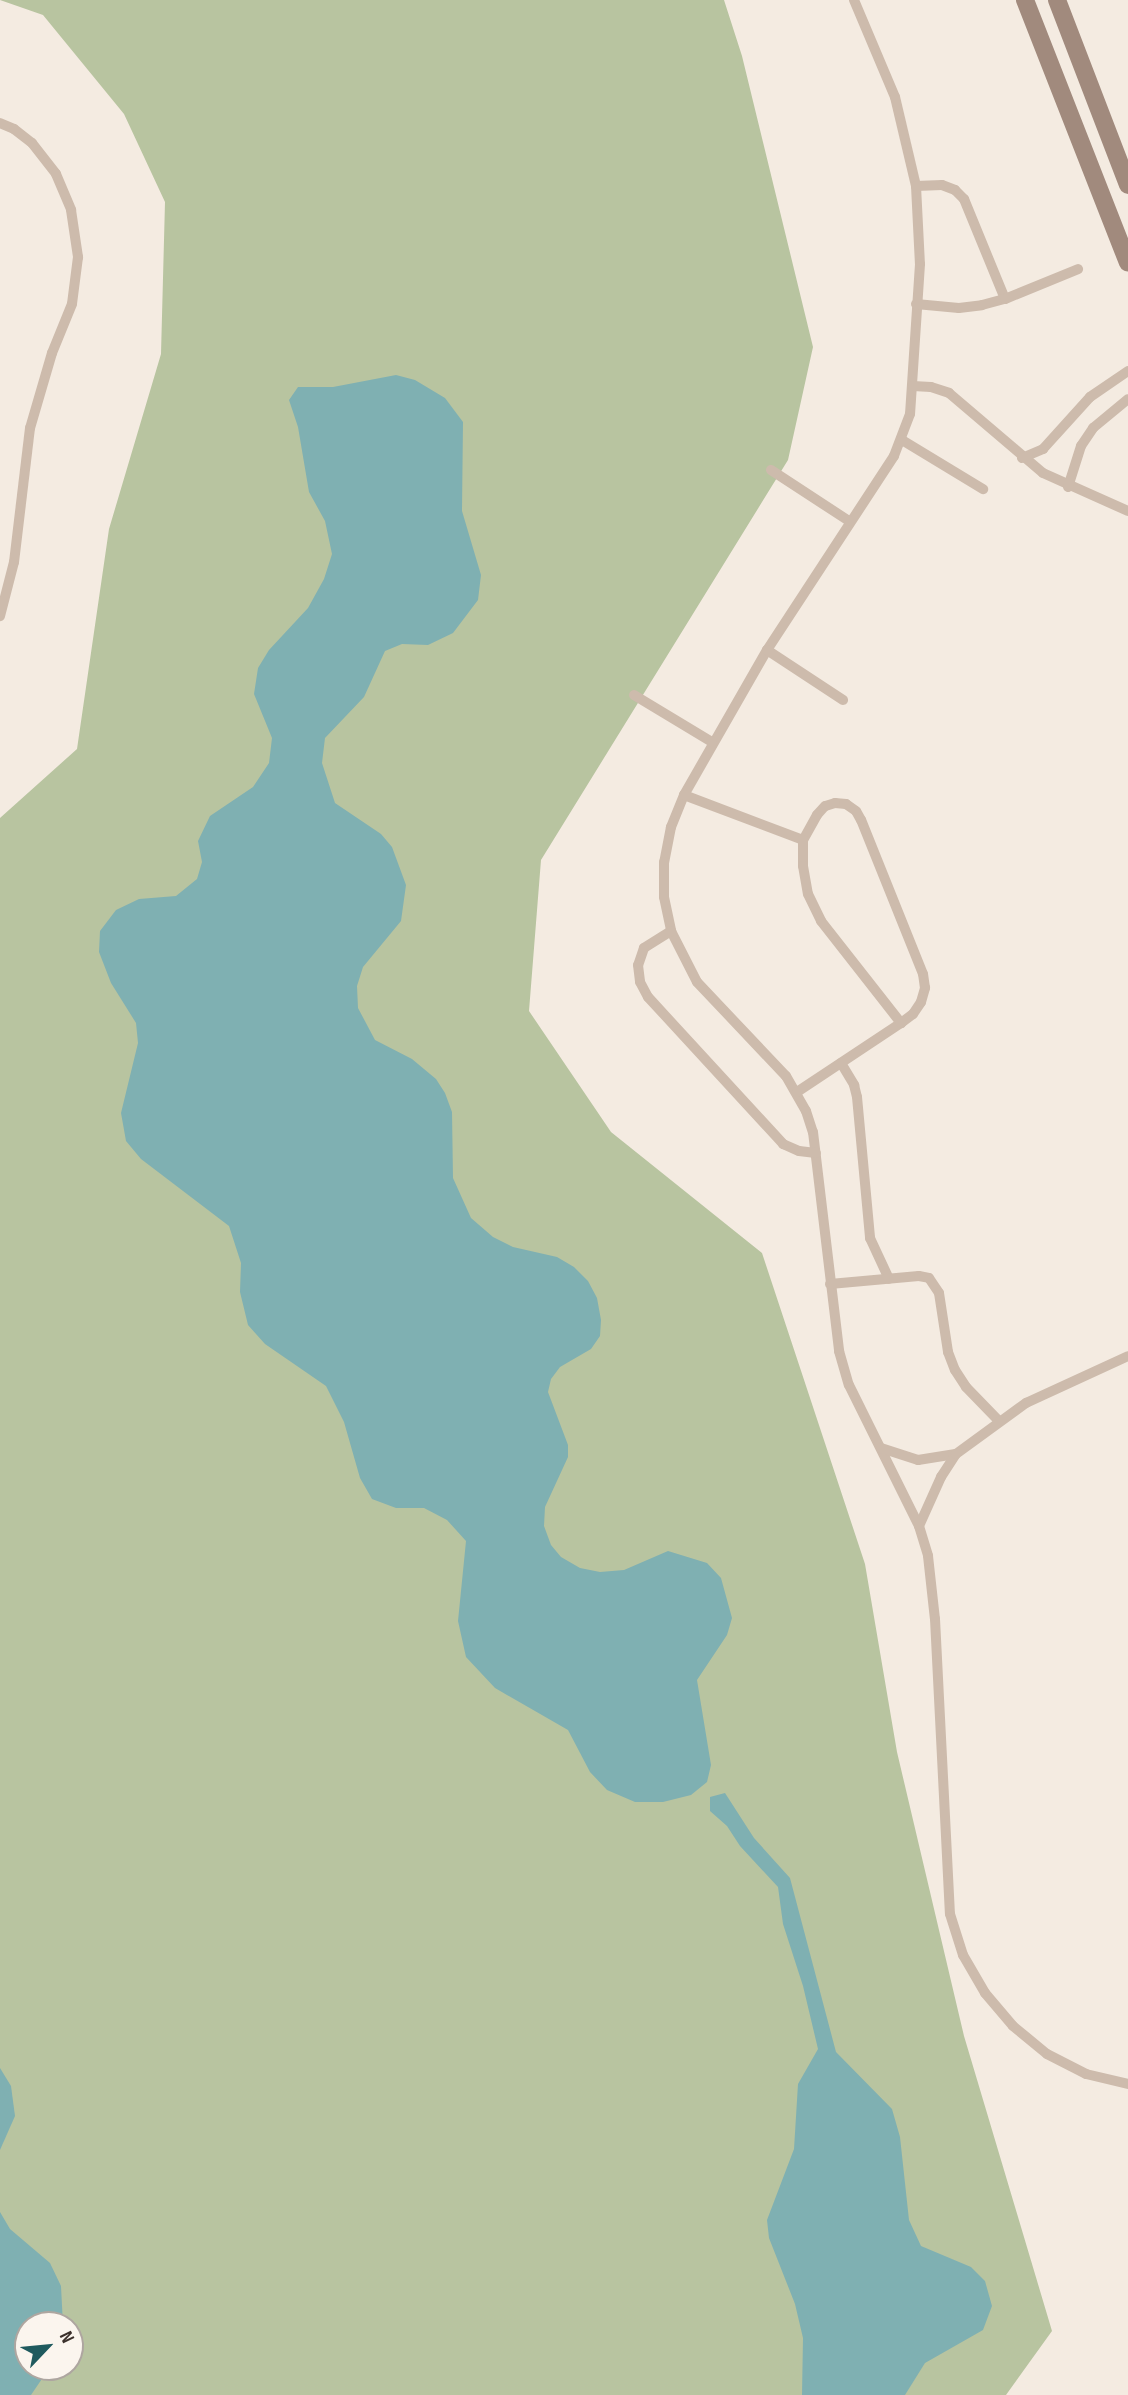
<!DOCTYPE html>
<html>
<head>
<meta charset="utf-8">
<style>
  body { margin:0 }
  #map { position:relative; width:1128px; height:2395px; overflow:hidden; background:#f4ebe1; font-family:"Sofia Sans Condensed",sans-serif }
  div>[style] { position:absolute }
  .green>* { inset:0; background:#b8c4a0 }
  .water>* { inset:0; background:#7fb0b2 }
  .lane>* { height:10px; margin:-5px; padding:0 5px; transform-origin:5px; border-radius:5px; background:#cdbbac }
  .secondary>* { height:18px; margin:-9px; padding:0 9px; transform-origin:9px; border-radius:9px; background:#a18a7d }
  span { translate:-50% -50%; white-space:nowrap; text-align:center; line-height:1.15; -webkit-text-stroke:7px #fbf5ee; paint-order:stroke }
  .north { position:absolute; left:14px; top:2311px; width:70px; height:70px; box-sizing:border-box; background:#fbf5ee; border:2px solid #aea6a0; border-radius:50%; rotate:64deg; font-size:19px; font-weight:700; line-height:28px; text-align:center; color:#3b302b }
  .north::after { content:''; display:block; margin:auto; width:24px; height:32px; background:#1f5a5e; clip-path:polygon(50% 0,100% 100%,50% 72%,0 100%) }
</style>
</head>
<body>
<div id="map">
  <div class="green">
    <div style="clip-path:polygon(evenodd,0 0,724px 0,742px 56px,813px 347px,788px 460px,541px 860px,529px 1011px,611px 1132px,762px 1253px,865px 1564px,897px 1752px,964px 2036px,1052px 2331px,1006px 2395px,0 2395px,0 818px,77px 749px,109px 529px,161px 354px,165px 202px,124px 114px,43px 15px,0 0,28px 2325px,70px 2325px,70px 2367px,28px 2367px,28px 2325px)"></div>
  </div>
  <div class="water">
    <div style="clip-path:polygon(396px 375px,415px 380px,445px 398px,463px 422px,462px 511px,481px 575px,478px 600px,453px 633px,428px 645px,402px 644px,385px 651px,364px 697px,325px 738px,322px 763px,335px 803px,381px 834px,392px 847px,406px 885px,401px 921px,363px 967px,357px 986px,358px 1008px,375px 1040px,412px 1059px,436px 1079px,445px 1093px,452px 1112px,453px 1178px,471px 1218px,493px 1237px,513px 1247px,557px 1257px,574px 1267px,588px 1281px,597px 1298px,601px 1320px,600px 1336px,591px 1349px,560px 1367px,551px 1379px,548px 1392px,568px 1445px,568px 1457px,545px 1507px,544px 1526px,551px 1545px,561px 1557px,580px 1568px,600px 1572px,624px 1570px,668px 1551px,707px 1563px,721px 1578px,732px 1618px,727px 1635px,697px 1680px,711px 1765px,707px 1782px,691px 1795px,663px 1802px,635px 1802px,607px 1790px,590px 1772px,568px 1730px,495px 1688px,466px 1657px,458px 1621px,466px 1541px,447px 1520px,424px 1508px,396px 1508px,372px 1499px,360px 1478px,344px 1422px,326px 1386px,265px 1344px,248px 1325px,240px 1292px,241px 1263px,229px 1226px,141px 1159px,126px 1141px,121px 1113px,138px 1043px,136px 1023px,111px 983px,99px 952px,100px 931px,116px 910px,139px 899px,176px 896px,197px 879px,202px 862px,198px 841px,210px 816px,253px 787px,269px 763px,272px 738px,254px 694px,258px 668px,269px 650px,308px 608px,324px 579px,332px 554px,325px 521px,309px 492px,298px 427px,289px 400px,298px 387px,333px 387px)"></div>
    <div style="clip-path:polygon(725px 1793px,754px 1838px,790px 1878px,836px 2052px,892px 2109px,900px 2137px,909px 2220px,921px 2246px,971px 2267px,985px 2281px,992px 2306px,983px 2330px,925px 2363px,905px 2395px,802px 2395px,803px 2338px,795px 2304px,769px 2238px,767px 2220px,794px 2149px,798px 2084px,818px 2049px,803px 1986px,783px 1924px,778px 1887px,740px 1846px,727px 1826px,710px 1811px,710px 1797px)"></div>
    <div style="clip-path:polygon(0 2068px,11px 2086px,15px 2116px,0 2150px)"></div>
    <div style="clip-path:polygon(0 2212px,10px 2229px,50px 2263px,61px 2286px,63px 2325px,28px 2325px,28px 2367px,50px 2367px,31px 2395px,0 2395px)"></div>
  </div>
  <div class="lane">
    <div style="left:854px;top:0;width:105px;rotate:67.1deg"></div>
    <div style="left:895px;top:97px;width:91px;rotate:76.7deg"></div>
    <div style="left:916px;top:186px;width:78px;rotate:87.1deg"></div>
    <div style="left:920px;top:264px;width:150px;rotate:93.8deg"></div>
    <div style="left:910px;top:414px;width:45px;rotate:110.9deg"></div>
    <div style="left:894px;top:456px;width:232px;rotate:123.2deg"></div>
    <div style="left:767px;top:650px;width:167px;rotate:119.8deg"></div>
    <div style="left:684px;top:795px;width:35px;rotate:112deg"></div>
    <div style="left:671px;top:827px;width:36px;rotate:101deg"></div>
    <div style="left:664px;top:862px;width:35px;rotate:90deg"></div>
    <div style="left:664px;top:897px;width:35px;rotate:78deg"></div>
    <div style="left:671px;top:931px;width:57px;rotate:63deg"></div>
    <div style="left:697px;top:982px;width:129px;rotate:46.6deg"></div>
    <div style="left:786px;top:1076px;width:40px;rotate:60.3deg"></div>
    <div style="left:806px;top:1111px;width:22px;rotate:72deg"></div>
    <div style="left:813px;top:1132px;width:221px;rotate:83.2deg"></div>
    <div style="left:839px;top:1351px;width:35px;rotate:74deg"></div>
    <div style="left:849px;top:1385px;width:157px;rotate:63.6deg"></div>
    <div style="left:919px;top:1526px;width:31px;rotate:73deg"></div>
    <div style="left:928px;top:1556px;width:63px;rotate:83.7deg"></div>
    <div style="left:935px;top:1619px;width:295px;rotate:87.1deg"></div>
    <div style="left:950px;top:1914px;width:43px;rotate:72.4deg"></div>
    <div style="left:963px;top:1955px;width:44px;rotate:59.9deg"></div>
    <div style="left:985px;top:1993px;width:43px;rotate:49.7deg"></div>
    <div style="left:1013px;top:2026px;width:44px;rotate:39.5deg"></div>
    <div style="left:1047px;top:2054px;width:44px;rotate:27.1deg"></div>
    <div style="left:1086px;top:2074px;width:43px;rotate:13.4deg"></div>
    <div style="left:0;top:123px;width:15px;rotate:23deg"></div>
    <div style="left:14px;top:129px;width:23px;rotate:38deg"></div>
    <div style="left:32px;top:143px;width:39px;rotate:52deg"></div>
    <div style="left:56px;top:174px;width:39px;rotate:67deg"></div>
    <div style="left:71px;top:210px;width:48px;rotate:81.5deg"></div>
    <div style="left:78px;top:257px;width:47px;rotate:97.3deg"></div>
    <div style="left:72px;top:304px;width:53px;rotate:112.2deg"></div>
    <div style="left:52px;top:353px;width:78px;rotate:106.3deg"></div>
    <div style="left:30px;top:428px;width:135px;rotate:96.8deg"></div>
    <div style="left:14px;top:562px;width:56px;rotate:104.5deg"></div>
    <div style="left:916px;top:186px;width:26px;rotate:-2deg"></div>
    <div style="left:942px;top:185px;width:14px;rotate:21deg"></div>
    <div style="left:955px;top:190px;width:13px;rotate:45deg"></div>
    <div style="left:964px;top:199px;width:108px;rotate:67.7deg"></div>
    <div style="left:916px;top:304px;width:43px;rotate:5.3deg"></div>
    <div style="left:959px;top:308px;width:23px;rotate:-7deg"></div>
    <div style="left:982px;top:305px;width:24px;rotate:-15deg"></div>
    <div style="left:1005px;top:299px;width:79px;rotate:-22.3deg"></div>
    <div style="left:913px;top:386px;width:18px;rotate:3deg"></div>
    <div style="left:931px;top:387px;width:19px;rotate:18deg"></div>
    <div style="left:949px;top:393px;width:123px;rotate:40.4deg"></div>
    <div style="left:1043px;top:473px;width:93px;rotate:24.1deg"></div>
    <div style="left:902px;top:440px;width:95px;rotate:31.2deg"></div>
    <div style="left:1022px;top:458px;width:23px;rotate:-23deg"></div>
    <div style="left:1043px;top:449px;width:70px;rotate:-47.9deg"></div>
    <div style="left:1090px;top:397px;width:46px;rotate:-34.4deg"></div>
    <div style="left:771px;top:470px;width:93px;rotate:33.2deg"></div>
    <div style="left:1068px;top:487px;width:43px;rotate:-72.4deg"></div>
    <div style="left:1081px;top:446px;width:22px;rotate:-56deg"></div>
    <div style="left:1093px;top:428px;width:45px;rotate:-39.6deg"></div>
    <div style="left:767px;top:650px;width:91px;rotate:33.3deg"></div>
    <div style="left:634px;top:695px;width:91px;rotate:31.1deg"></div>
    <div style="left:684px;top:795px;width:127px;rotate:20.7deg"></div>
    <div style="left:671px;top:931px;width:32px;rotate:148deg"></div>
    <div style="left:644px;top:948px;width:18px;rotate:109deg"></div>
    <div style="left:638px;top:965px;width:17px;rotate:83deg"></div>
    <div style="left:640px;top:982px;width:17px;rotate:62deg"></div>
    <div style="left:648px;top:997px;width:200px;rotate:47.4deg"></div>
    <div style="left:783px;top:1144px;width:17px;rotate:24deg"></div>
    <div style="left:799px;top:1151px;width:17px;rotate:7deg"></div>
    <div style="left:841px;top:1063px;width:26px;rotate:59deg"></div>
    <div style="left:854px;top:1085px;width:12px;rotate:76deg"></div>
    <div style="left:857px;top:1097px;width:142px;rotate:84.7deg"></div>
    <div style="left:870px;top:1238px;width:45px;rotate:65.1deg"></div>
    <div style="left:797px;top:1092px;width:125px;rotate:-33.6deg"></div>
    <div style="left:901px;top:1023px;width:15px;rotate:-37deg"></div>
    <div style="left:913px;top:1014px;width:14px;rotate:-56deg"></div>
    <div style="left:921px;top:1002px;width:15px;rotate:-74deg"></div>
    <div style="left:925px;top:988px;width:14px;rotate:-98deg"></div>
    <div style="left:923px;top:974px;width:166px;rotate:-111.9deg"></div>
    <div style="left:861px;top:820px;width:10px;rotate:-119deg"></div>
    <div style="left:856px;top:811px;width:12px;rotate:-145deg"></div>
    <div style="left:846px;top:804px;width:11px;rotate:-175deg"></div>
    <div style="left:835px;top:803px;width:10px;rotate:163deg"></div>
    <div style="left:825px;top:806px;width:12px;rotate:132deg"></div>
    <div style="left:817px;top:815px;width:29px;rotate:119deg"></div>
    <div style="left:803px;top:840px;width:26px;rotate:90deg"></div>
    <div style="left:803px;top:866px;width:28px;rotate:80deg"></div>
    <div style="left:808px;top:894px;width:30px;rotate:64deg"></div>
    <div style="left:821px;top:921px;width:130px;rotate:51.9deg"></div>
    <div style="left:830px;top:1284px;width:89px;rotate:-5.1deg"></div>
    <div style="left:919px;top:1276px;width:10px;rotate:11deg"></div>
    <div style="left:929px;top:1278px;width:18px;rotate:56deg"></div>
    <div style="left:939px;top:1293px;width:60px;rotate:81.3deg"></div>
    <div style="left:948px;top:1352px;width:19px;rotate:69deg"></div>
    <div style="left:955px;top:1370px;width:20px;rotate:57deg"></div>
    <div style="left:966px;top:1387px;width:47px;rotate:45.9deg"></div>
    <div style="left:881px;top:1448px;width:39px;rotate:18deg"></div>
    <div style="left:918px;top:1460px;width:38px;rotate:-9deg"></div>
    <div style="left:919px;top:1526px;width:54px;rotate:-65.8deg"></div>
    <div style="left:941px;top:1477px;width:27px;rotate:-57deg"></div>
    <div style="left:956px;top:1454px;width:87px;rotate:-36.1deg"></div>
    <div style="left:1026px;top:1403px;width:112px;rotate:-24.7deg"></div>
  </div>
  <div class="secondary">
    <div style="left:1025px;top:0;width:282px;rotate:68.6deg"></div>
    <div style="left:1057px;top:0;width:198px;rotate:69deg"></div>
  </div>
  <div class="north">N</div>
</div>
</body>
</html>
